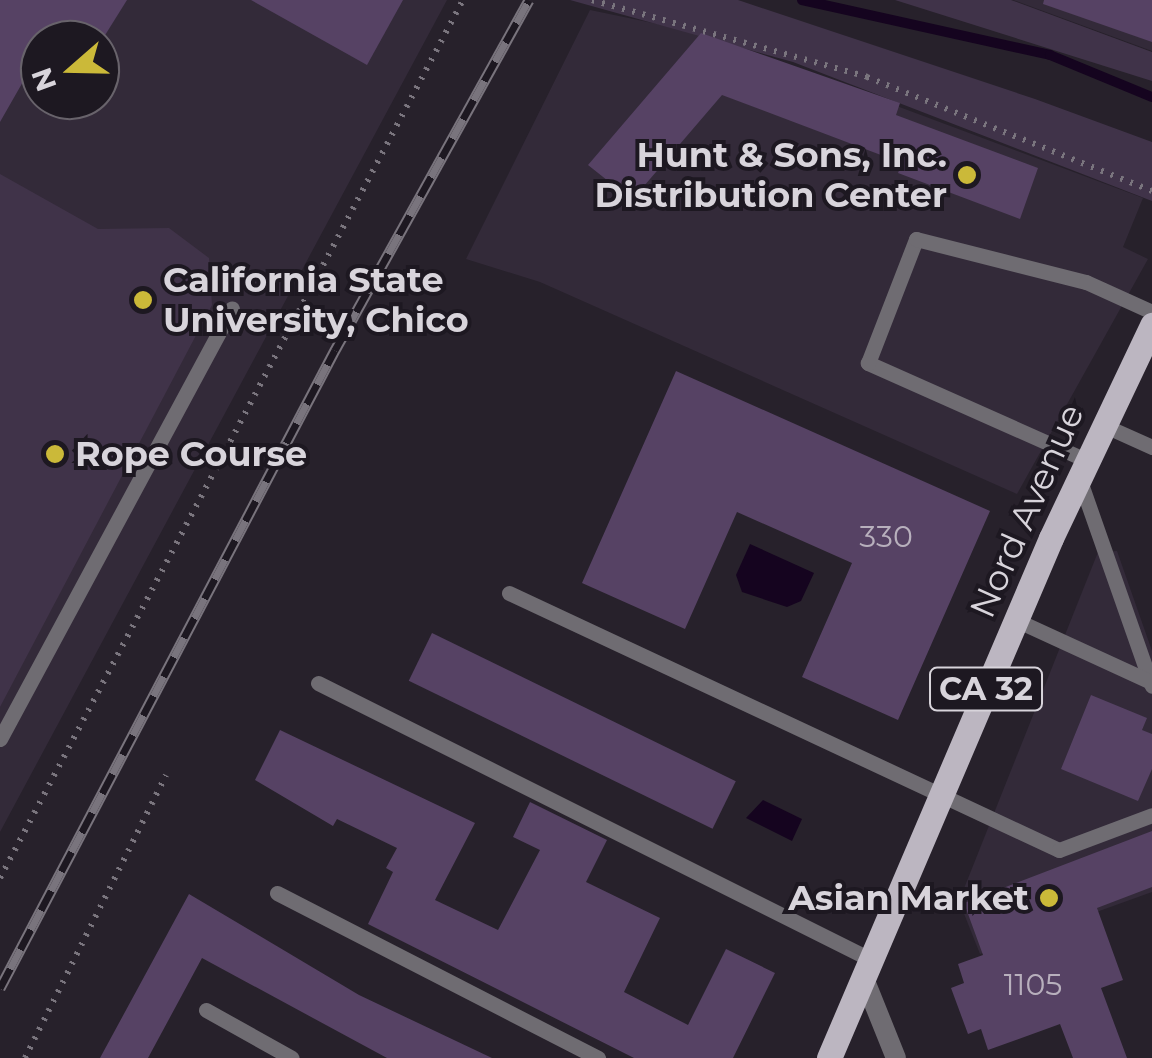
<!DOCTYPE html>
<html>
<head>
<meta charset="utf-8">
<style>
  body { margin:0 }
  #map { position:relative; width:1152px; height:1058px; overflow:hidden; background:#27212b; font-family:Montserrat,sans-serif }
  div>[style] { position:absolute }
  .built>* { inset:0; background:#332a39 }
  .green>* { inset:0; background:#403349 }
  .water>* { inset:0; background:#15041f }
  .stream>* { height:10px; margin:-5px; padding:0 5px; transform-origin:5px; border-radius:5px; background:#15041f }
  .building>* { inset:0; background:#564264; transform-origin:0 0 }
  .path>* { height:6px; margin-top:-3px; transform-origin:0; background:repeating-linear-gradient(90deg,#7a757e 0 2.5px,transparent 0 10.5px) }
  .service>* { height:15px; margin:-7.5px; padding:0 7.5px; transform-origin:7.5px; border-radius:7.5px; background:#6f6c72 }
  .minor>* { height:20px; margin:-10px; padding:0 10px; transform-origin:10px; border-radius:10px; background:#6f6c72 }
  .primary>* { height:25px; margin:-12.5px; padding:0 12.5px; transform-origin:12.5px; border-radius:12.5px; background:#bcb6c1 }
  .rail>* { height:11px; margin-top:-5.5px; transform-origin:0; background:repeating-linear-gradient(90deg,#1d1821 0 22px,#79747d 0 44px); box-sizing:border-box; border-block:2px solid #79747d }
  .dots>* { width:28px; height:28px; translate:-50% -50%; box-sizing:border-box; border:5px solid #1d1821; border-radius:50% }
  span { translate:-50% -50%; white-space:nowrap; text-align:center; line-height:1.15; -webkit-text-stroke:8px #1d1821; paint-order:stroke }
  .number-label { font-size:30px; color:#b8b0bd }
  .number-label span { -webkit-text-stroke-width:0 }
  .shield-label span { padding:2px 8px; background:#1d1821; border:2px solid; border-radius:8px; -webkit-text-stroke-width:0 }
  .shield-label { font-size:32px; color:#d8d4db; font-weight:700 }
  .poi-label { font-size:35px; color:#d8d4db; font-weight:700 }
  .right { translate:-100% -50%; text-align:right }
  .left { translate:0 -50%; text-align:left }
  .street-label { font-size:35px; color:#d8d4db }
  .north { position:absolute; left:20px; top:20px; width:100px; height:100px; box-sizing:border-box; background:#1d1821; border:2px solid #68636b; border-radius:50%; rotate:250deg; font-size:28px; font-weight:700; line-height:40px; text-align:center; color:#d8d4db }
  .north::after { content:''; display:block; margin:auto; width:35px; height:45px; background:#cbb939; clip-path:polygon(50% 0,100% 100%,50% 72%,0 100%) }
</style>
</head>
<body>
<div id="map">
  <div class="built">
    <div style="clip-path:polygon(evenodd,0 0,447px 0,0 832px,0 0,40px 40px,100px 40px,100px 100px,40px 100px,40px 40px)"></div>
    <div style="clip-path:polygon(1013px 0,1152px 0,1152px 51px)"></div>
    <div style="clip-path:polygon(590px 10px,701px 33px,1143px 198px,1123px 247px,1148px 259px,1017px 494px,540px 282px,466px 259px)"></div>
    <div style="clip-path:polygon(1117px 551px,1152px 651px,1152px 892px,980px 954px,959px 901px,1098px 552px)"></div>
  </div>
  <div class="green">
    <div style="clip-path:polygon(570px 0,738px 0,1035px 99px,1152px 142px,1152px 201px,793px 62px)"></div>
    <div style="clip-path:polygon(895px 0,1011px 0,1152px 52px,1152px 81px)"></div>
    <div style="clip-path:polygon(0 174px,98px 229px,169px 228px,209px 258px,212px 305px,0 707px)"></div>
  </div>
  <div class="water">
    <div style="clip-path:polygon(750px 544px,814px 573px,801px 601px,787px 607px,742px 592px,736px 575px)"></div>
    <div style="clip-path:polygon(763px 800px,802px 819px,792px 841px,746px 818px)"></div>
  </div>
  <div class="stream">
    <div style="left:802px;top:0;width:254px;rotate:12.5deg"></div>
    <div style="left:1050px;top:55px;width:110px;rotate:22.4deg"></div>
  </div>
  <div class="building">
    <div style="clip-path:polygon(0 0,127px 0,102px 40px,40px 40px,40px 79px,28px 73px,0 122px)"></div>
    <div style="clip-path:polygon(251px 0,403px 0,367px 65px)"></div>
    <div style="clip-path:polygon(1044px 0,1152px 0,1152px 42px,1043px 4px)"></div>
    <div style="clip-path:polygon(701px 33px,900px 103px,896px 115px,1038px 168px,1020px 219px,898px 173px,902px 163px,722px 95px,632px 200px,588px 165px)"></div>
    <div style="clip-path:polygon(676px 371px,990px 511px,898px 720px,802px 677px,852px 563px,737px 512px,685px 629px,582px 583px)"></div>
    <div style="left:432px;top:633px;width:338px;height:53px;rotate:26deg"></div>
    <div style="clip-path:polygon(1091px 695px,1147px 718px,1142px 730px,1152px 734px,1152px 769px,1138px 801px,1061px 769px)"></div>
    <div style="clip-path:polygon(280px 730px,475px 823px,435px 900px,498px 930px,540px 850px,513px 837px,530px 802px,607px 840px,586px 882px,660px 918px,624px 992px,688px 1025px,726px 949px,775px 973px,733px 1058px,634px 1058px,368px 924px,393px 872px,386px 868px,397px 848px,337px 819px,333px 826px,255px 780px)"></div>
    <div style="clip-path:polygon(1152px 831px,1152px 887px,1097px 908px,1123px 980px,1101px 988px,1127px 1058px,1073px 1058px,1060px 1024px,988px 1050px,981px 1029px,968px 1034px,951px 988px,964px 983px,958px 964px,983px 955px,964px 903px)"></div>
    <div style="clip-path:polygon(189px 894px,359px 995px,492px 1058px,387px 1058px,202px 958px,148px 1058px,100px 1058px)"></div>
  </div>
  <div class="path">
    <div style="left:592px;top:0;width:286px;rotate:15.6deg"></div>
    <div style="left:867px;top:77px;width:307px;rotate:21.8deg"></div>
    <div style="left:0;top:878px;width:993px;rotate:-62.2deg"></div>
    <div style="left:25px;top:1058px;width:316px;rotate:-63.5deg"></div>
  </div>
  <div class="service">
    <div style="left:1103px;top:425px;width:54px;rotate:24.2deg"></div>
    <div style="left:1086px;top:460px;width:239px;rotate:-156deg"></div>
    <div style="left:868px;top:363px;width:133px;rotate:-68.8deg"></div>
    <div style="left:916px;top:239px;width:175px;rotate:14.2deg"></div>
    <div style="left:1086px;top:282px;width:72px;rotate:24.4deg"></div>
    <div style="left:1079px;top:478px;width:220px;rotate:70.7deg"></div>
    <div style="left:509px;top:593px;width:607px;rotate:25.05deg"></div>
    <div style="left:1059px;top:850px;width:99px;rotate:-20.6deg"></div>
    <div style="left:1016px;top:620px;width:149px;rotate:24.7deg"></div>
    <div style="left:318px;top:683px;width:617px;rotate:26.57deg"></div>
    <div style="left:0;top:739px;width:489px;rotate:-61.7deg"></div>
    <div style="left:277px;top:893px;width:361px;rotate:27.2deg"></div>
    <div style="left:206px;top:1010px;width:98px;rotate:29.2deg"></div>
  </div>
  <div class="minor">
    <div style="left:863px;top:976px;width:88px;rotate:68.1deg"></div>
  </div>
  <div class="primary">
    <div style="left:829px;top:1058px;width:565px;rotate:-66.88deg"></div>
    <div style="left:1051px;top:538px;width:236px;rotate:-64.6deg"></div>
  </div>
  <div class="rail">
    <div style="left:0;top:988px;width:721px;rotate:-62.3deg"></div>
    <div style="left:335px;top:350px;width:400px;rotate:-61deg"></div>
  </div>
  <div class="dots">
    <div style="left:967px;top:175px;background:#cbb939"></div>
    <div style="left:143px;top:300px;background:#cbb939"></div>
    <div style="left:55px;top:454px;background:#cbb939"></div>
    <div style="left:1049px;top:898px;background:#cbb939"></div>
  </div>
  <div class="number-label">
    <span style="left:886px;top:537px">330</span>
    <span style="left:1033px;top:985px">1105</span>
  </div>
  <div class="shield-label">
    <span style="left:986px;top:689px">CA 32</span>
  </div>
  <div class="poi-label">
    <span class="right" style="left:947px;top:175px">Hunt &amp; Sons, Inc.<br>Distribution Center</span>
    <span class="left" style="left:163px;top:300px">California State<br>University, Chico</span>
    <span class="left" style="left:75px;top:454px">Rope Course</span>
    <span class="right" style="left:1029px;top:898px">Asian Market</span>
  </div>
  <div class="street-label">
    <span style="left:1027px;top:511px;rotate:-66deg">Nord Avenue</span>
  </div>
  <div class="north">N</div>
</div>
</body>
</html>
